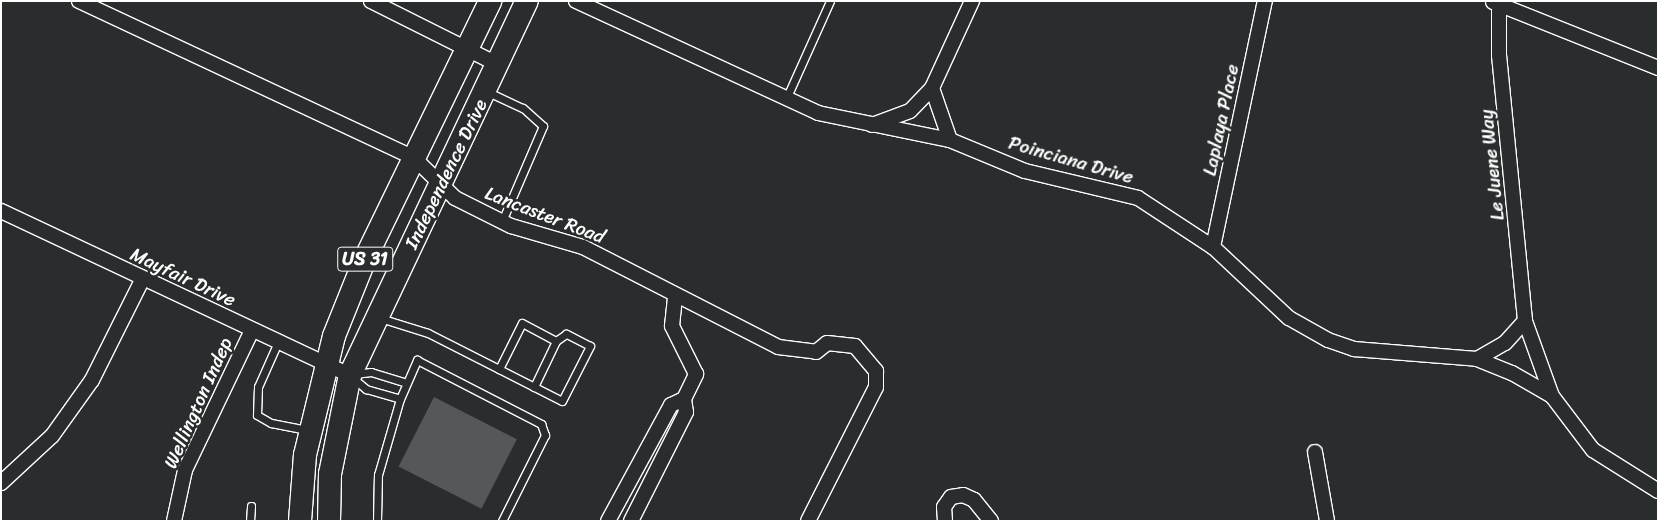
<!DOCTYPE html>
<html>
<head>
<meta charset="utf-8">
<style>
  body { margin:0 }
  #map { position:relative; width:1659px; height:522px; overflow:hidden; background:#2a2d2e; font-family:Sriracha,sans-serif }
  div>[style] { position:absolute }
  .building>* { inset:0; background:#555758; transform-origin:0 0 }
  .roads { filter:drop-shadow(1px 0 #fff) drop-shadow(-1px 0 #fff) drop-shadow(0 1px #fff) drop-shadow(0 -1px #fff) }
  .service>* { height:7px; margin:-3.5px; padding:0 3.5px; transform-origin:3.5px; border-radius:3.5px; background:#2a2d2e }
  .minor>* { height:14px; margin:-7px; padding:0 7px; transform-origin:7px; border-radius:7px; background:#2a2d2e }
  .primary>* { height:22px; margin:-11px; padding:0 11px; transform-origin:11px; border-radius:11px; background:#2a2d2e }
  span { translate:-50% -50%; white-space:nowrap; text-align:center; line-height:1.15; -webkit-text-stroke:5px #2a2d2e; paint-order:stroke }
  .shield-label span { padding:1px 4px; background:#2a2d2e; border:1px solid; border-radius:4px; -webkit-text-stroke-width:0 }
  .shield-label { font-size:18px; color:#fff; font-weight:700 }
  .street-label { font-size:19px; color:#fff }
  .frame { position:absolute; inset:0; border:2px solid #fff; pointer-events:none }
</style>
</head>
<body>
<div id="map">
  <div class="building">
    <div style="left:434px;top:397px;width:93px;height:78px;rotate:27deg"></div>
  </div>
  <div class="roads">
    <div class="service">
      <div style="left:488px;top:92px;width:38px;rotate:25deg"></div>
      <div style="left:523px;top:108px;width:27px;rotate:42deg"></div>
      <div style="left:543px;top:126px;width:103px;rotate:113.3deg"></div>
      <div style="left:786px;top:99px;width:107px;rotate:-65.8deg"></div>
      <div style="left:380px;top:318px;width:50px;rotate:17.4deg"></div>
      <div style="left:428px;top:333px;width:150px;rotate:26.9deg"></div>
      <div style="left:562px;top:401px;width:62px;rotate:-63deg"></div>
      <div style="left:590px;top:346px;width:27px;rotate:-153deg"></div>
      <div style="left:566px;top:334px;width:12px;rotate:145deg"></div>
      <div style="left:556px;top:341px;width:51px;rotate:115.6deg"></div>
      <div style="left:278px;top:342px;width:49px;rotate:114deg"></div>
      <div style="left:258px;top:387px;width:28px;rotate:92deg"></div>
      <div style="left:257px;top:415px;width:16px;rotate:30deg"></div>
      <div style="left:271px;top:423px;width:38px;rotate:11deg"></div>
      <div style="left:499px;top:369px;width:51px;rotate:-63.4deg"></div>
      <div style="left:522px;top:323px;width:38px;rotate:28deg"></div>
      <div style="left:355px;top:374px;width:16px;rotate:-7deg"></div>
      <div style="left:371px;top:372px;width:37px;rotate:17deg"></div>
      <div style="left:354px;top:379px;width:16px;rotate:40deg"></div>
      <div style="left:366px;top:389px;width:35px;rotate:16deg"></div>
      <div style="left:250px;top:521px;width:15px;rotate:-86deg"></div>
      <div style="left:377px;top:521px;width:46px;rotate:-88.8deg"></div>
      <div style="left:378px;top:475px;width:79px;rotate:-73.9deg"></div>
      <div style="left:400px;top:399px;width:43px;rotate:-66.4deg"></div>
      <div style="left:417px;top:360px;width:140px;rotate:27.3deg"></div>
      <div style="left:541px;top:424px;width:12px;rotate:70deg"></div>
      <div style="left:545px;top:435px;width:96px;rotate:116.6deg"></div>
    </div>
    <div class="minor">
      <div style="left:79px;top:1px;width:370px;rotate:25.1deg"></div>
      <div style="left:414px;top:158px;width:57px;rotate:44.3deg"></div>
      <div style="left:455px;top:198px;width:63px;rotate:26.6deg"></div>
      <div style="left:511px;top:226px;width:75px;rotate:16.3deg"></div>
      <div style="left:583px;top:247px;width:219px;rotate:27.1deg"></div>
      <div style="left:778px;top:347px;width:38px;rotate:7deg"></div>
      <div style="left:816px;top:352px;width:14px;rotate:-39deg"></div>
      <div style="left:827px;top:343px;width:28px;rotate:6deg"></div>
      <div style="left:855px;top:346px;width:33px;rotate:50deg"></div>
      <div style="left:876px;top:371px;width:16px;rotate:90deg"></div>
      <div style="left:876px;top:387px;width:150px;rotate:116.9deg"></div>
      <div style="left:371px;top:1px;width:143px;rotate:26.6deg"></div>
      <div style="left:576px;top:1px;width:267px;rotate:24.8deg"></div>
      <div style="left:818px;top:113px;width:135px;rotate:11.6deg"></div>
      <div style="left:950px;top:140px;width:81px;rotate:22.5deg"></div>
      <div style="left:1025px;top:171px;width:116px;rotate:13.4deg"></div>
      <div style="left:1138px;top:198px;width:90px;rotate:33.2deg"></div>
      <div style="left:1213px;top:247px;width:104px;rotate:43.1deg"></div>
      <div style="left:1289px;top:318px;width:45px;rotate:29.4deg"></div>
      <div style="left:1328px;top:340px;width:28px;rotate:19deg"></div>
      <div style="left:1354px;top:349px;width:123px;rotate:4.6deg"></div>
      <div style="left:1477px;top:359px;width:38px;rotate:22deg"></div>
      <div style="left:1512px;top:373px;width:46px;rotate:29.9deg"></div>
      <div style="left:1552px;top:396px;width:68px;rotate:52.8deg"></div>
      <div style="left:1593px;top:450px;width:77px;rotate:32.2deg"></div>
      <div style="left:1493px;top:2px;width:178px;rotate:21.8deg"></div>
      <div style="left:1499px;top:4px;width:51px;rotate:90deg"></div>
      <div style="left:1499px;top:55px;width:267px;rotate:84.4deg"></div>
      <div style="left:1525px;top:321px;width:80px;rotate:70.2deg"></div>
      <div style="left:872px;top:125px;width:40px;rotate:-20.2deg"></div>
      <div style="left:910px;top:111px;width:32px;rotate:-46deg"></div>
      <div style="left:950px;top:140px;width:55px;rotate:-109.1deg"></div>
      <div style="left:932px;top:88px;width:96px;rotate:-65.3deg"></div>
      <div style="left:1px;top:211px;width:386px;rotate:25.2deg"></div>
      <div style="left:1213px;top:247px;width:251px;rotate:-78.1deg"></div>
      <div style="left:1477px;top:359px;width:32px;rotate:-30deg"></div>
      <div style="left:1505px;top:343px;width:30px;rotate:-48deg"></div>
      <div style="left:1315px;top:452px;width:70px;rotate:80.1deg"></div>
      <div style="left:1px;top:483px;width:69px;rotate:-42.7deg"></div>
      <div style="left:52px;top:436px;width:69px;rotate:-54.5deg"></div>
      <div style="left:92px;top:380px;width:114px;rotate:-63.4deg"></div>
      <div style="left:174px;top:521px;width:52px;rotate:-77.8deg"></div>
      <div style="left:185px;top:470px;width:155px;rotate:-64.4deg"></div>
      <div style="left:608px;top:521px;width:132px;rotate:-61.5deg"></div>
      <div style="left:671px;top:405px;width:14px;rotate:-25deg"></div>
      <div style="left:631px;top:521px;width:122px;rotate:-63.2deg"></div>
      <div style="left:686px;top:412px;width:13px;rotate:-99deg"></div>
      <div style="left:684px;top:399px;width:28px;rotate:-64deg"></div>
      <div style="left:696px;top:374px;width:54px;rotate:-116.6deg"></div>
      <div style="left:672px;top:326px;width:31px;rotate:-84deg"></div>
      <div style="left:945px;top:521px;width:14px;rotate:-94deg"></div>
      <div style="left:944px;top:507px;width:12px;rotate:-55deg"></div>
      <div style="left:951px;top:497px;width:12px;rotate:-9deg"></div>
      <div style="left:963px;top:495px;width:12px;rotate:24deg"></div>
      <div style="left:974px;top:500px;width:27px;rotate:51deg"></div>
    </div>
    <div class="primary">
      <div style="left:300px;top:521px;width:66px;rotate:-85.7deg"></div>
      <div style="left:305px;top:455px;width:122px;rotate:-76.3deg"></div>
      <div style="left:334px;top:336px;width:83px;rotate:-68.1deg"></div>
      <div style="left:365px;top:259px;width:287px;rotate:-64.1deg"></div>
      <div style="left:329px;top:521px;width:47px;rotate:-88.8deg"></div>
      <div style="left:330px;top:474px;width:101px;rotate:-78.6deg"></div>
      <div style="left:350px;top:375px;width:414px;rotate:-64.7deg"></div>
    </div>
  </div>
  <div class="shield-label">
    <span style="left:365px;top:259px">US 31</span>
  </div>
  <div class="street-label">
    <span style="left:1221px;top:120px;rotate:-78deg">Laplaya Place</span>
    <span style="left:1071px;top:160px;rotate:16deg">Poinciana Drive</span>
    <span style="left:1492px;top:165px;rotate:-96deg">Le Juene Way</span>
    <span style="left:446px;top:174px;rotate:-64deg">Independence Drive</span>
    <span style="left:545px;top:215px;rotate:21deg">Lancaster Road</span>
    <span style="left:183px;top:277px;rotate:25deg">Mayfair Drive</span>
    <span style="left:198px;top:403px;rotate:-66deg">Wellington Indep</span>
  </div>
  <div class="frame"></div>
</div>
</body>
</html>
